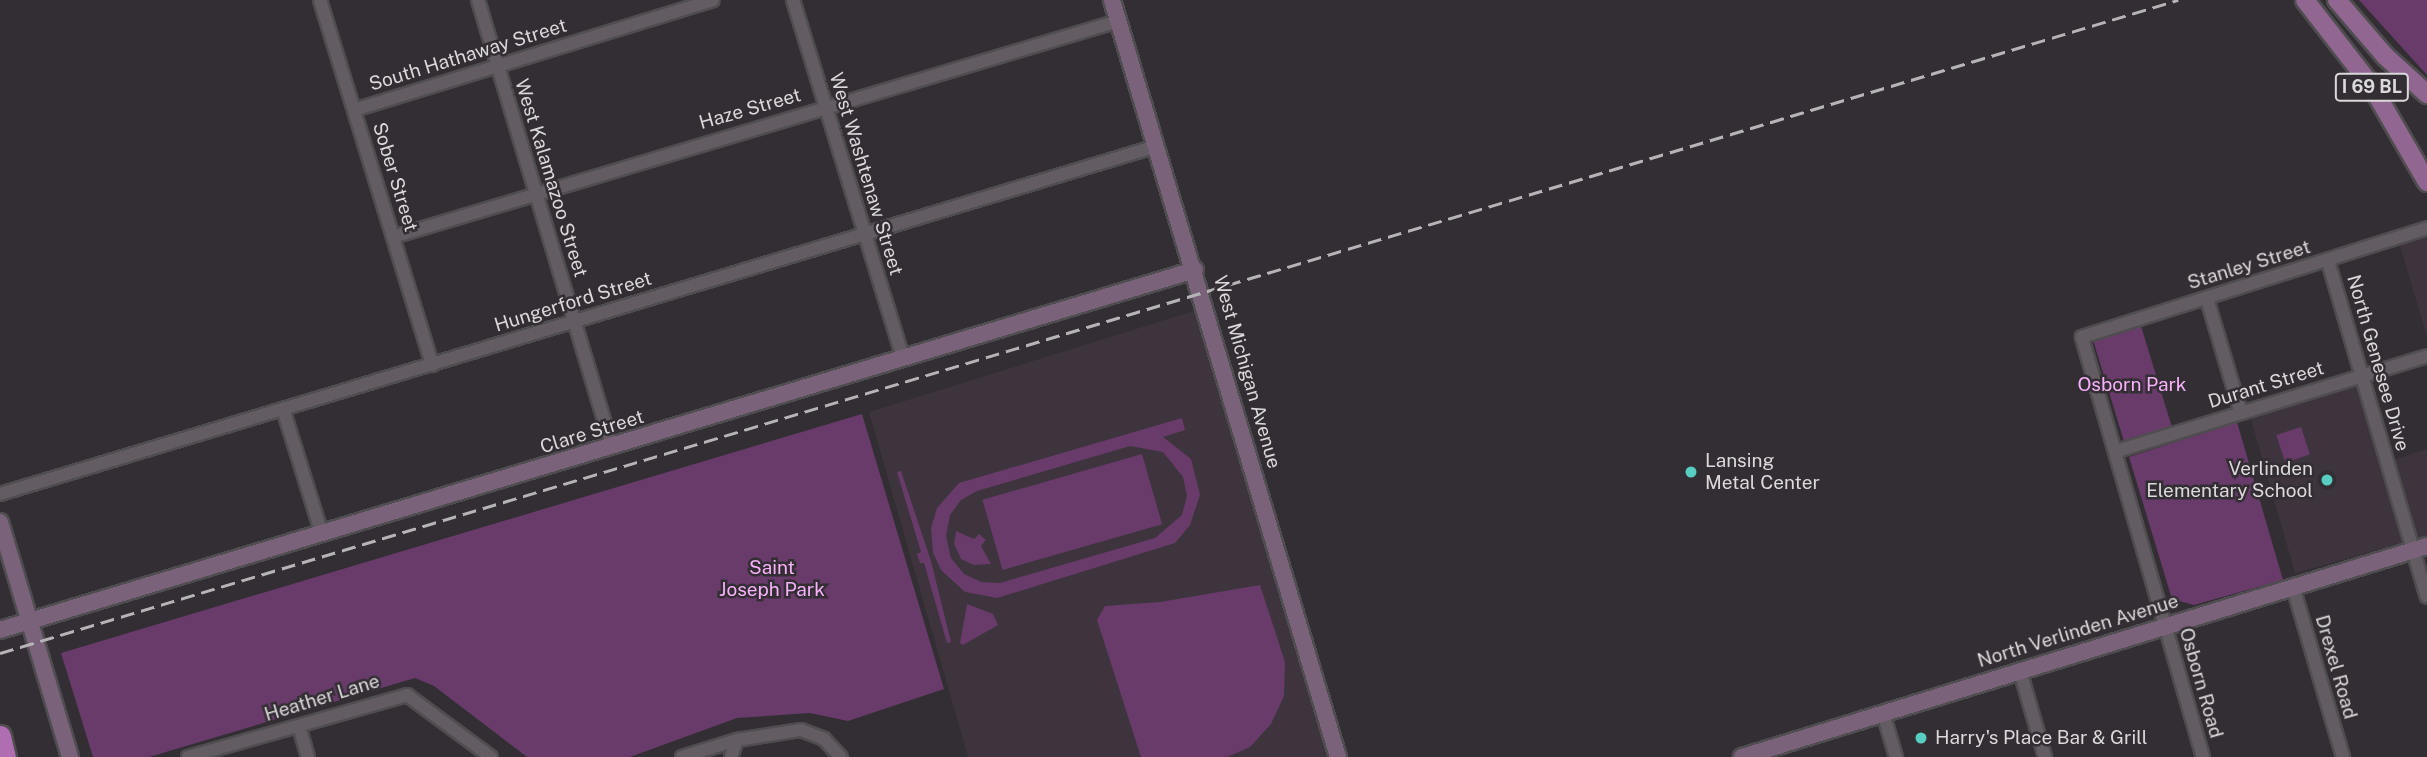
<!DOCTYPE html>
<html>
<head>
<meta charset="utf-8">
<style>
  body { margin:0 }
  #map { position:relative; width:2427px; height:757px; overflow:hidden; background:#332e33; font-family:"Public Sans",sans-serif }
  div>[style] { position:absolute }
  .built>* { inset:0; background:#3e343e; transform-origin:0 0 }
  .green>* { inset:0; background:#683b6a; transform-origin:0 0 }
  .roads { filter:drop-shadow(2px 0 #504d50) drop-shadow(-2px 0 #504d50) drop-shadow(0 2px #504d50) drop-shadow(0 -2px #504d50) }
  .street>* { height:12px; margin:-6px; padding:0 6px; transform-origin:6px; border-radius:6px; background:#635d63 }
  .secondary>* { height:16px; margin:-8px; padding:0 8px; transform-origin:8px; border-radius:8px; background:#7a627b }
  .primary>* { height:18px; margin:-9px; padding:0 9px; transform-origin:9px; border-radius:9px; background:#916792 }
  .highway>* { height:21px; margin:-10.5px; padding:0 10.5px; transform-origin:10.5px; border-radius:10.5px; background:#af6db2 }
  .rail>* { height:2.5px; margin-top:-1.25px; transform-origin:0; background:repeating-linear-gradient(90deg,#b7b4b7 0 14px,transparent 0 21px) }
  .dots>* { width:19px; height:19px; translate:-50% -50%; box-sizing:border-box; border:4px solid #332e33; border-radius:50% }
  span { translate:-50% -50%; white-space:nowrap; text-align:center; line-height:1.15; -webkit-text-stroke:5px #332e33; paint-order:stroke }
  .shield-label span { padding:2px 5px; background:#332e33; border:2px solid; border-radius:5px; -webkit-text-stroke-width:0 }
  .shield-label { font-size:18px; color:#dcd9dc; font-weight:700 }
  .street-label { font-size:19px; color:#dcd9dc }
  .park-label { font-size:19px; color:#f8b0fb }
  .poi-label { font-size:19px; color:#dcd9dc }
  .left { translate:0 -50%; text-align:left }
  .right { translate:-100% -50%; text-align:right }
</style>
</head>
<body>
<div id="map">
  <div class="built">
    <div style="clip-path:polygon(2427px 228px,2427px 337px,2398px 239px)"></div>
    <div style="clip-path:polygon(1200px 309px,1330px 757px,968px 757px,869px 412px)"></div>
    <div style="left:2357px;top:383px;width:166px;height:112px;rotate:74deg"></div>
    <div style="clip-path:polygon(2427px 449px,2427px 546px,2413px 550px,2415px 531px,2393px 460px)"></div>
  </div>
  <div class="green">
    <div style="clip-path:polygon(2359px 0,2427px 0,2427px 75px)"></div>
    <div style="left:2141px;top:326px;width:109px;height:50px;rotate:73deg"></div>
    <div style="clip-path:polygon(862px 414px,944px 689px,848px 721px,810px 713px,737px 718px,630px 757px,527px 757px,434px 686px,415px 678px,149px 757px,93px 757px,61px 653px)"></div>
    <div style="clip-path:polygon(evenodd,1182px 418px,1185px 430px,1163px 437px,1191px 459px,1200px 495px,1190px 525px,1175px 543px,997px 598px,965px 592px,941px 570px,933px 553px,931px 528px,937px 508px,959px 483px,1182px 418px,1130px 446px,1163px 452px,1183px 477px,1187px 496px,1182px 515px,1155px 538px,1000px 583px,981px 582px,964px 574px,951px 558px,946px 536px,950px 515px,961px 500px,977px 491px,1130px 446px)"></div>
    <div style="clip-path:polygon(2237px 422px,2283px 580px,2194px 605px,2172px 599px,2129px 457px)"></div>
    <div style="left:2301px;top:427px;width:29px;height:26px;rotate:72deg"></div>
    <div style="left:1142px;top:454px;width:73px;height:166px;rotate:74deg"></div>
    <div style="clip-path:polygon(901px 471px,931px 561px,951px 642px,947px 643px,924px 563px,920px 563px,917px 554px,921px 552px,897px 472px)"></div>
    <div style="clip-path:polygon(956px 531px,974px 539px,979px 534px,986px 540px,981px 546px,991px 564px,974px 565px,961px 559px,954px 544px)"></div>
    <div style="clip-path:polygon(1260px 585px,1285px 662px,1284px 696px,1271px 724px,1250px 747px,1227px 757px,1141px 757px,1097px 620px,1105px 606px,1160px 602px)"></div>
    <div style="clip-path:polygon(967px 604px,993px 614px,998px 625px,963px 645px,960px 643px)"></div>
  </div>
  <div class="roads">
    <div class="street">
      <div style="left:320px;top:0;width:382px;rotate:72.9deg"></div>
      <div style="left:478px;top:0;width:467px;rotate:73.3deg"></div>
      <div style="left:793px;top:0;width:375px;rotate:72.9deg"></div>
      <div style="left:354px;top:110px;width:375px;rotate:-17deg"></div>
      <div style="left:393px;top:237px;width:756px;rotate:-16.59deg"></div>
      <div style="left:2328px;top:261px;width:350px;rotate:73.6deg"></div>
      <div style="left:2207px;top:299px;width:119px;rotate:73.4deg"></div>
      <div style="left:283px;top:409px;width:131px;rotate:72.7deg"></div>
      <div style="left:2117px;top:451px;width:324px;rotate:-17deg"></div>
      <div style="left:0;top:494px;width:1208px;rotate:-16.74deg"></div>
      <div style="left:2293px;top:587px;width:177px;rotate:73.6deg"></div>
      <div style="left:2020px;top:671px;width:90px;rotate:73.8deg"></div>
      <div style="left:1883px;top:713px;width:46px;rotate:73.5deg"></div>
      <div style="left:299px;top:726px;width:32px;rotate:74deg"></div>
      <div style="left:188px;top:757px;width:228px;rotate:-15.8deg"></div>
      <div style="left:407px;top:695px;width:104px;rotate:36.4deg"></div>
      <div style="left:682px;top:757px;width:58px;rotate:-17.2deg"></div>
      <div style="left:737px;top:740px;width:65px;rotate:-8.9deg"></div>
      <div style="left:801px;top:730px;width:25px;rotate:21deg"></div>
      <div style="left:824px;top:739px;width:25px;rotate:47deg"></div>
      <div style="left:731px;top:757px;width:18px;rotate:-71deg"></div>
      <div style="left:2203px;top:757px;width:437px;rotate:-106.1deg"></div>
      <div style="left:2082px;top:337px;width:362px;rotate:-17.5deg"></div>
    </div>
    <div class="secondary">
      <div style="left:1112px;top:0;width:790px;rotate:73.38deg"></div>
      <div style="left:0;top:522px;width:245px;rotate:73.4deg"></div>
      <div style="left:0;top:630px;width:1248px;rotate:-16.77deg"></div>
      <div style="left:1742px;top:757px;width:717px;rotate:-17.12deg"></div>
    </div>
    <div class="primary">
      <div style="left:2305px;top:0;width:108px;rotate:52.2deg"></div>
      <div style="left:2371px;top:85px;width:112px;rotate:60deg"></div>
      <div style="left:2337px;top:0;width:74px;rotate:49.4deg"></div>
      <div style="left:2385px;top:56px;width:57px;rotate:42.1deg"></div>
    </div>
    <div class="highway">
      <div style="left:0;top:736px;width:22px;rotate:77deg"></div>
    </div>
  </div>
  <div class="rail">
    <div style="left:0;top:653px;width:2274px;rotate:-16.69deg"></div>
  </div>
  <div class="dots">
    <div style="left:1691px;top:472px;background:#57cec1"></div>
    <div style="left:2327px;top:480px;background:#57cec1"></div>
    <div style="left:1921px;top:738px;background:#57cec1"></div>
  </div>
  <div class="shield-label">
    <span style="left:2372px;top:87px">I 69 BL</span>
  </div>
  <div class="street-label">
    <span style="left:468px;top:55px;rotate:-17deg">South Hathaway Street</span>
    <span style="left:750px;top:109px;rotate:-16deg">Haze Street</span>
    <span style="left:866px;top:174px;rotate:73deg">West Washtenaw Street</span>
    <span style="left:395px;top:177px;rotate:73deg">Sober Street</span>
    <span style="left:551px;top:178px;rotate:73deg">West Kalamazoo Street</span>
    <span style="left:2249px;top:265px;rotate:-17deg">Stanley Street</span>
    <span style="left:573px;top:302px;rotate:-17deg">Hungerford Street</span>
    <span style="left:2378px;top:363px;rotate:74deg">North Genesee Drive</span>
    <span style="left:1247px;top:372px;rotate:74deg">West Michigan Avenue</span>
    <span style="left:2266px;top:385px;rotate:-17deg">Durant Street</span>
    <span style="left:592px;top:432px;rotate:-17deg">Clare Street</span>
    <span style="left:2078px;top:631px;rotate:-17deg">North Verlinden Avenue</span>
    <span style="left:2336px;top:667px;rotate:74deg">Drexel Road</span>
    <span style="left:2201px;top:683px;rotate:74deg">Osborn Road</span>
    <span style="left:322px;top:698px;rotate:-17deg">Heather Lane</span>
  </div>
  <div class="park-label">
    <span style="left:2132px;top:385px">Osborn Park</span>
    <span style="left:772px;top:579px">Saint<br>Joseph Park</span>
  </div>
  <div class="poi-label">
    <span class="left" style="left:1705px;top:472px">Lansing<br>Metal Center</span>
    <span class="right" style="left:2313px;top:480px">Verlinden<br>Elementary School</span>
    <span class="left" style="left:1935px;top:738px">Harry's Place Bar &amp; Grill</span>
  </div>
</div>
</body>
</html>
